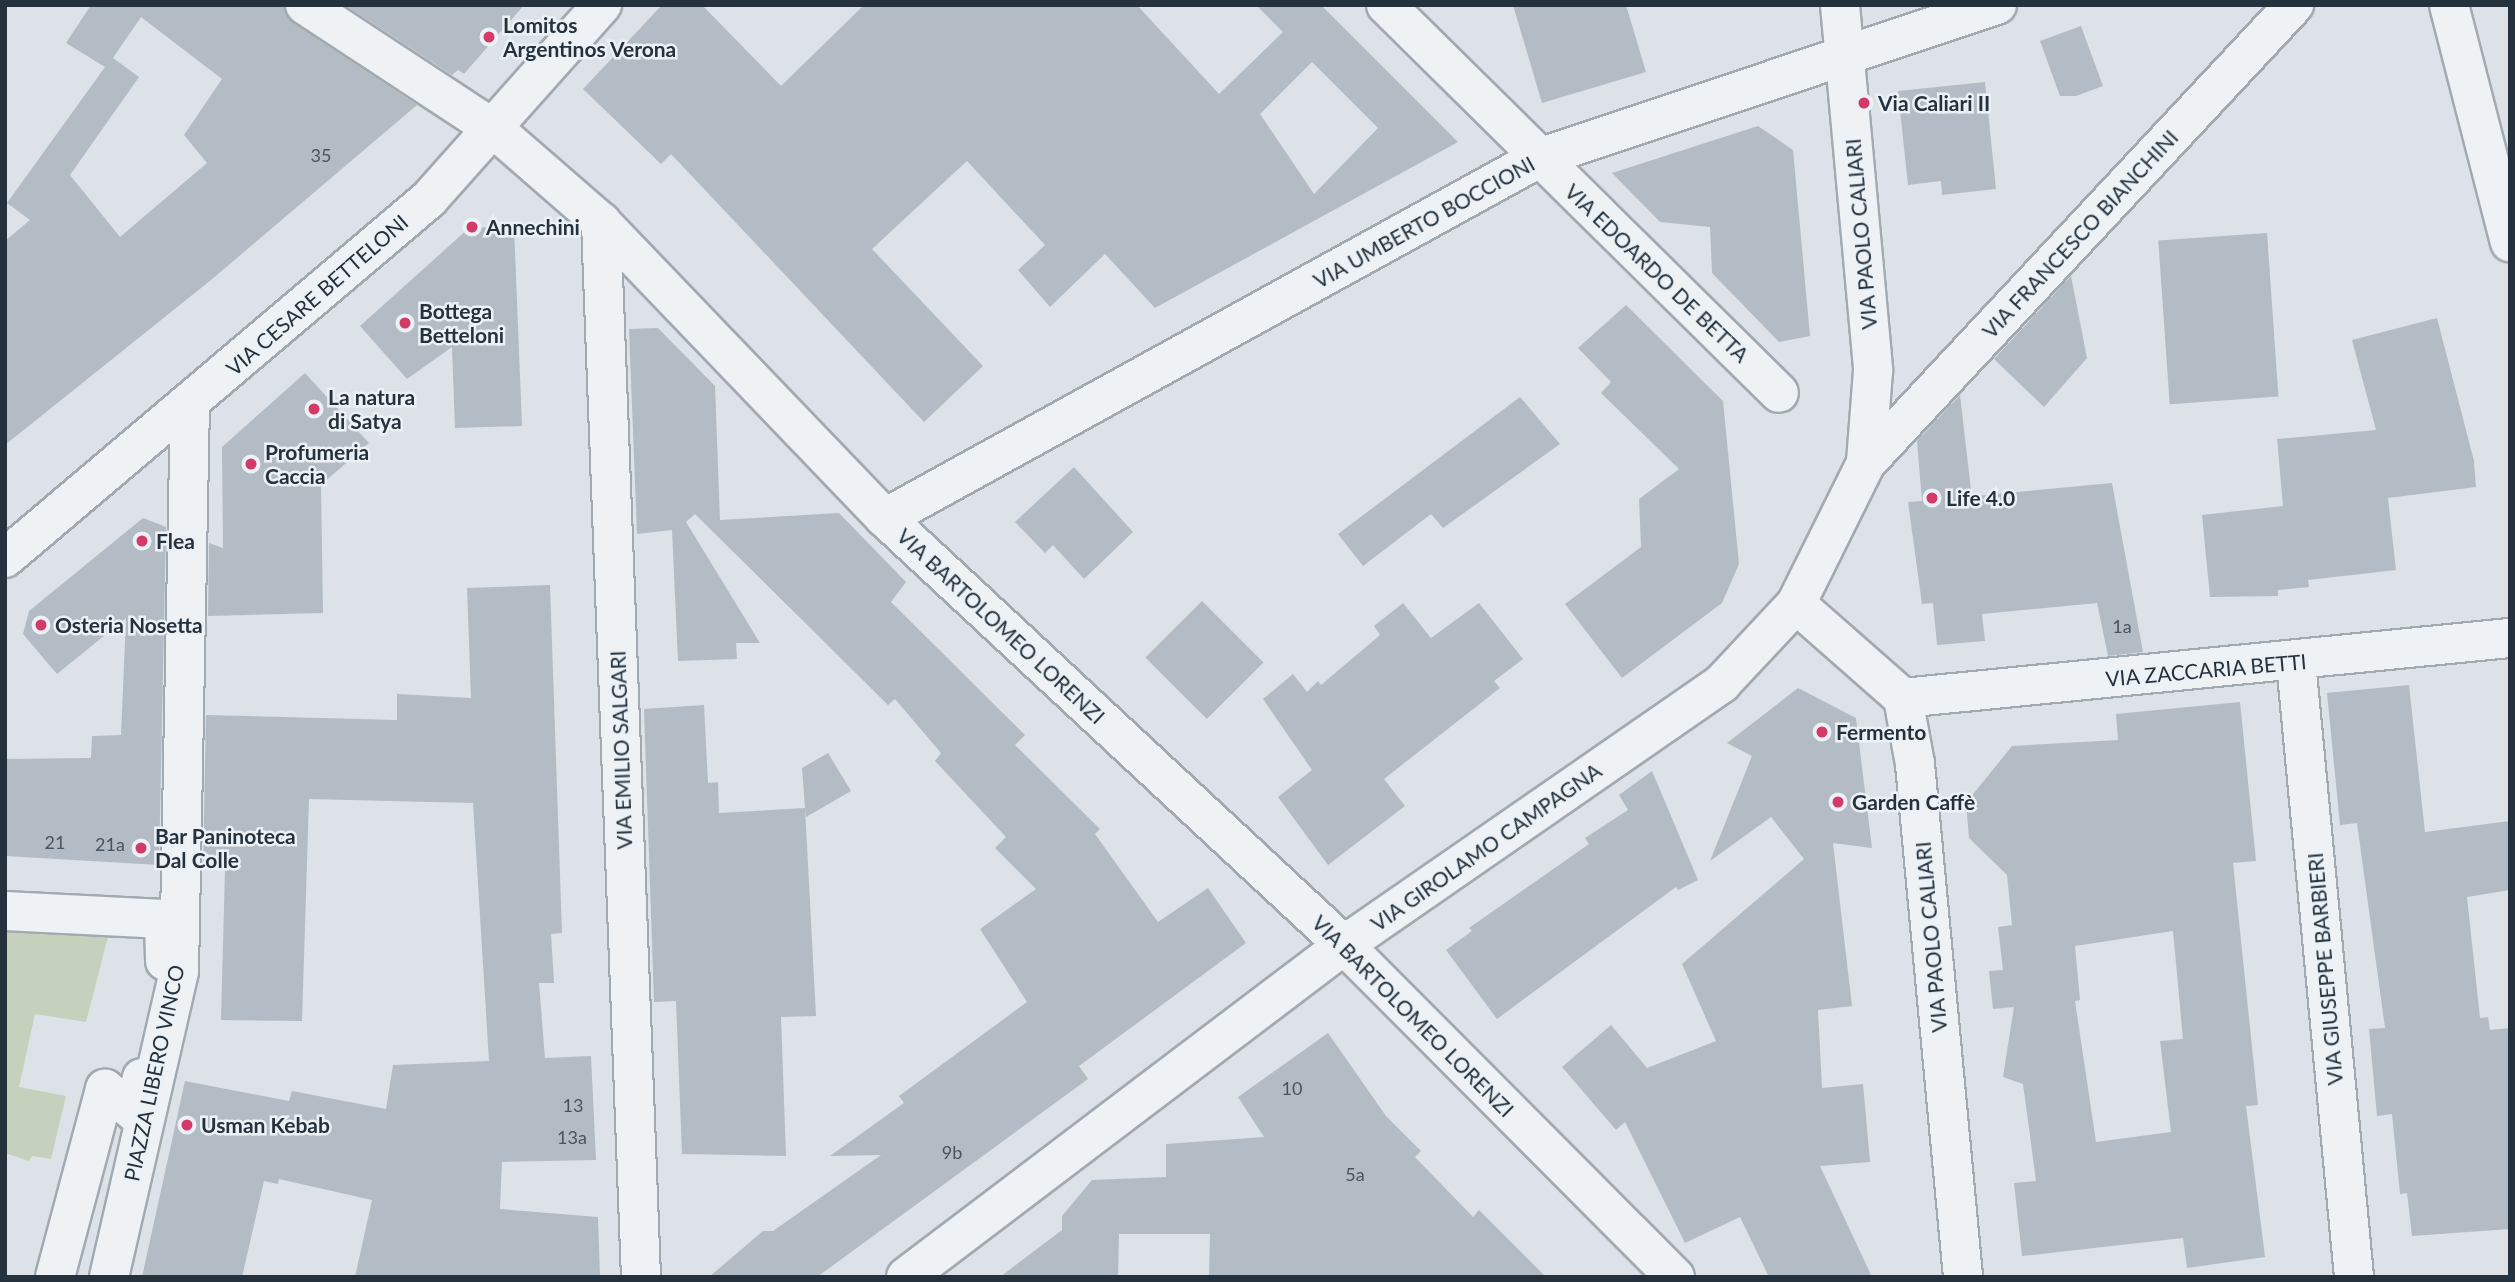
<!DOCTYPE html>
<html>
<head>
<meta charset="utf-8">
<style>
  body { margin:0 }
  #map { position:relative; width:2515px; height:1282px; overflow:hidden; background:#dce2e7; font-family:Lato,sans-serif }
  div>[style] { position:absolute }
  .green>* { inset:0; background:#c5d1bd }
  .building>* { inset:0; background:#b3bcc4; transform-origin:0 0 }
  .roads { filter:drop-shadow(2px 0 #a1aab1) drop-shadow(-2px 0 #a1aab1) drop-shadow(0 2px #a1aab1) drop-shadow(0 -2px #a1aab1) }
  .minor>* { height:38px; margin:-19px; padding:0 19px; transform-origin:19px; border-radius:19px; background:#eff2f5 }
  .dots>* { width:19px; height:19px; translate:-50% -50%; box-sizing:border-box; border:4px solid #ebf1f5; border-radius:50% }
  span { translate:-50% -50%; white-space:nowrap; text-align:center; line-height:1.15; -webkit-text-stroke:5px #ebf1f5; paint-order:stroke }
  .number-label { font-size:18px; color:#485460 }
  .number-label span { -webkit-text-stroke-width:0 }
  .poi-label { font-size:21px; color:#25323e; font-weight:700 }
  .left { translate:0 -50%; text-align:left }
  .street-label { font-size:21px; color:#25323e }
  .frame { position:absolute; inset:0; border:7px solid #25323e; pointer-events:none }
</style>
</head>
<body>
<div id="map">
  <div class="green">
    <div style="clip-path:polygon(5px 918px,112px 921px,86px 1022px,35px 1014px,19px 1087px,66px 1096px,51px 1159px,32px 1156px,29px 1161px,5px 1153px)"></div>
  </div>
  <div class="building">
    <div style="clip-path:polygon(evenodd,91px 5px,283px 5px,293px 23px,417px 105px,211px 280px,5px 445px,5px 241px,30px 220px,7px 203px,105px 67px,66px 43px,91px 5px,141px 17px,222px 79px,184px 135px,207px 163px,120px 237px,70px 175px,139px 77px,113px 58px,141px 17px)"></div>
    <div style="clip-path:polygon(345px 5px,524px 5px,464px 74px,458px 70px,452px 75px)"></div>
    <div style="clip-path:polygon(evenodd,662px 5px,702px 5px,781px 86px,864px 5px,1137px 5px,1219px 94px,1283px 32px,1256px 5px,1321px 5px,1458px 142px,1155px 308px,1105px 254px,1050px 307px,1018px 270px,1045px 245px,967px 161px,872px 249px,983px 366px,924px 422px,671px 154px,661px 164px,583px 89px,662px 5px,1312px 62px,1378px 128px,1314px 194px,1260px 114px,1312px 62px)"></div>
    <div style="clip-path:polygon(1513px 5px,1626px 5px,1646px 72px,1542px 103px)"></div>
    <div style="clip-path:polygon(2081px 26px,2103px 86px,2076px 96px,2060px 96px,2040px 41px)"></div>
    <div style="clip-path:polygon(1985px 82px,1996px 189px,1942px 195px,1941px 181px,1908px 185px,1898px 91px)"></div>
    <div style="clip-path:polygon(1758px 126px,1793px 150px,1810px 336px,1779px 342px,1712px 273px,1710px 227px,1660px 222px,1612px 173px)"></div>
    <div style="clip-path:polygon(514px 226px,522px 426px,455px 428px,452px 347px,407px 379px,360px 326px,469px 228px)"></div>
    <div style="left:2267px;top:233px;width:164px;height:109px;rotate:86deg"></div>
    <div style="clip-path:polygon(2071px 276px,2087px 358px,2044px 407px,1994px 359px)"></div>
    <div style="clip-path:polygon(1626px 305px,1723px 401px,1739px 564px,1722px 603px,1622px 678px,1565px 604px,1641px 547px,1639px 499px,1679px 469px,1601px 393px,1611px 382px,1578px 348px)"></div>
    <div style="clip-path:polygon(2437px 318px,2474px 461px,2476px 487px,2388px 498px,2396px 570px,2308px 580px,2309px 587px,2278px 590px,2278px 596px,2210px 597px,2202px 515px,2283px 506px,2277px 439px,2376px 430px,2352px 340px)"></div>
    <div style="clip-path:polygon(658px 328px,715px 386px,720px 520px,839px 513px,906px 582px,891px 602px,1025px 735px,1015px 745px,1100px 829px,1095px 834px,1158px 922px,1208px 888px,1246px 943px,1079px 1066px,1088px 1079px,817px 1277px,709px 1277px,763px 1231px,773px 1231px,881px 1155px,830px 1156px,904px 1103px,899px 1096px,1027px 1002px,980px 929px,1036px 889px,995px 848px,1006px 837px,935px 761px,941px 753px,895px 699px,888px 705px,695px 514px,686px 522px,760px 643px,736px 643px,737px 659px,678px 661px,672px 530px,637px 534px,629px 329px)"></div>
    <div style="clip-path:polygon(305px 373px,369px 443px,321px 485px,323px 613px,208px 616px,209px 543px,223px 548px,222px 447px)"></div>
    <div style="clip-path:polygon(1960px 395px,1971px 490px,1965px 497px,2112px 483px,2143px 652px,2108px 656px,2097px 603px,1982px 614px,1985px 641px,1937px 645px,1933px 603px,1922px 604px,1908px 502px,1922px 501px,1917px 441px)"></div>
    <div style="clip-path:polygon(1520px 397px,1560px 444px,1443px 528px,1431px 514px,1363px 566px,1338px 534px)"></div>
    <div style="clip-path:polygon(1074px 467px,1133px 532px,1084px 579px,1053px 545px,1045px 553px,1015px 522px)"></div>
    <div style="clip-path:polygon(143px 518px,166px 527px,159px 865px,5px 856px,5px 759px,91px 758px,92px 736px,121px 735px,126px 618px,57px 674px,23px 634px,29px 611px)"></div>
    <div style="clip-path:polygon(550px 585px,562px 933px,551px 934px,554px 983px,539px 983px,545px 1058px,591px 1056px,596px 1160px,502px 1162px,500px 1209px,598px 1217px,600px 1277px,355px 1277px,372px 1200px,279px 1179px,278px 1184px,264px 1181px,242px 1277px,142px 1277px,185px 1081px,289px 1101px,292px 1091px,386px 1109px,393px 1065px,489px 1061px,473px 803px,309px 799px,302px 1021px,221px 1020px,225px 869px,203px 868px,206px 715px,397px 720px,397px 694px,471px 698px,467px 588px)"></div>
    <div style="left:1202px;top:601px;width:87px;height:80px;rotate:45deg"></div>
    <div style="clip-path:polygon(1403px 603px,1431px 638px,1479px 603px,1523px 659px,1494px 681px,1500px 688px,1384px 779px,1405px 806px,1328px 865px,1278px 797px,1312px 770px,1263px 699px,1293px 674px,1307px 692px,1318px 681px,1321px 685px,1380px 635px,1374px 626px)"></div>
    <div style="clip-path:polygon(2409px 685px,2425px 832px,2510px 821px,2510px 890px,2467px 897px,2480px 1018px,2488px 1017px,2490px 1030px,2510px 1028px,2510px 1229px,2412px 1236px,2407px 1193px,2400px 1194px,2392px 1114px,2377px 1116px,2369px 1029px,2385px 1028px,2357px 823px,2340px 825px,2327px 693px)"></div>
    <div style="clip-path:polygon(1798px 688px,1856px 718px,1872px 848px,1833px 843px,1852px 1006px,1818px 1010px,1822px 1088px,1863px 1084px,1870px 1162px,1820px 1166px,1872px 1277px,1769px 1277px,1740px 1217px,1685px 1243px,1625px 1122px,1616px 1130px,1562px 1067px,1611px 1025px,1647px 1068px,1716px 1041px,1682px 964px,1804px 859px,1771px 817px,1710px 861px,1752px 756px,1727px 743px)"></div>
    <div style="clip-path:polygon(evenodd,2240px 702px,2256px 861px,2233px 863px,2258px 1105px,2246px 1106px,2265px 1257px,2187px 1268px,2183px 1238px,2022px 1256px,2014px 1183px,2036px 1181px,2023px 1084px,2003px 1077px,2014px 1007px,1993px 1009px,1989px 971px,2003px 970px,1998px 927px,2012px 925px,2007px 875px,1969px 838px,1966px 803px,2012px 746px,2118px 740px,2116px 714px,2240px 702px,2173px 931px,2183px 1039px,2160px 1041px,2171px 1132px,2096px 1142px,2075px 1001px,2080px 1000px,2075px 946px,2173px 931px)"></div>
    <div style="clip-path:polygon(704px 705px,708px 783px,718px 782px,719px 813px,805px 808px,802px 768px,828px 753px,851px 791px,806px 817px,805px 808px,816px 1016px,781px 1017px,786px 1156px,682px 1154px,676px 1001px,654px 1002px,644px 709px)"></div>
    <div style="clip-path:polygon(1652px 771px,1698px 880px,1678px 890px,1676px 887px,1497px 1019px,1446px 950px,1472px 931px,1469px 928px,1589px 844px,1585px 838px,1628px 810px,1619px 795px)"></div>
    <div style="clip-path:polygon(1328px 1033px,1386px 1116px,1421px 1151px,1415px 1157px,1473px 1217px,1479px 1210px,1546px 1277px,1209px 1277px,1210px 1234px,1119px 1234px,1118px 1277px,1000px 1277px,1062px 1230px,1062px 1216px,1092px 1180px,1166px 1177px,1166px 1144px,1264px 1137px,1238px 1097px)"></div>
  </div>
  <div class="roads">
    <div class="minor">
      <div style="left:305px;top:5px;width:226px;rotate:33.3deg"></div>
      <div style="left:494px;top:129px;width:142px;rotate:41deg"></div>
      <div style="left:601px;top:222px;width:410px;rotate:46.2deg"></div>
      <div style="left:885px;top:518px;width:627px;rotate:42.93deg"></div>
      <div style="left:1344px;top:945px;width:469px;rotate:45.1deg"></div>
      <div style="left:1386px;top:5px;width:552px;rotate:44.63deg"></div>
      <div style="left:1840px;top:5px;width:367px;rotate:84.8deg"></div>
      <div style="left:1873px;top:371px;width:92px;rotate:94.4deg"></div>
      <div style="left:2449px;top:5px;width:245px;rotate:75.6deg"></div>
      <div style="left:601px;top:222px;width:1056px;rotate:87.83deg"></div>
      <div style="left:885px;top:518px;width:747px;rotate:-28.83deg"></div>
      <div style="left:1539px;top:158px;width:483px;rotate:-18.5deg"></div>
      <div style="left:5px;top:558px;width:556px;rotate:-40.25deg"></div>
      <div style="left:429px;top:199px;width:260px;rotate:-48.3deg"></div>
      <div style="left:1796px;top:604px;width:142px;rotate:41.3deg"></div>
      <div style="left:1903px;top:698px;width:67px;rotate:79.7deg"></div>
      <div style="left:1915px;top:764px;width:515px;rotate:84.65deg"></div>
      <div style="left:2296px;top:662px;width:618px;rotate:84.61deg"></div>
      <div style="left:1903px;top:698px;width:610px;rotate:-5.65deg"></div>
      <div style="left:5px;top:911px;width:159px;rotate:2.9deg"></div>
      <div style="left:164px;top:919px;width:42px;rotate:88.6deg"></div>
      <div style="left:55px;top:1277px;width:195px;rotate:-75.1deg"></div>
      <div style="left:105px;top:1089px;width:37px;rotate:38deg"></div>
      <div style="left:134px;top:1112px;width:35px;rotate:-77deg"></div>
      <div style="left:109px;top:1277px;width:314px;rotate:-77.1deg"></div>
      <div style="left:179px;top:971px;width:566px;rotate:-88.89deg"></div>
      <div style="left:906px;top:1277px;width:550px;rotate:-37.16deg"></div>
      <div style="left:1344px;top:945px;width:460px;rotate:-34.7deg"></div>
      <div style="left:1722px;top:683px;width:108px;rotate:-46.9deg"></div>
      <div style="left:1796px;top:604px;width:157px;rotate:-63.6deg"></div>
      <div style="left:1866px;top:463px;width:627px;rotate:-46.94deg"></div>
    </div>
  </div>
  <div class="dots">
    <div style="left:489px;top:37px;background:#d33a68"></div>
    <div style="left:1864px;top:103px;background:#d33a68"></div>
    <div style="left:472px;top:227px;background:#d33a68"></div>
    <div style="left:405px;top:323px;background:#d33a68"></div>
    <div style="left:314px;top:409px;background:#d33a68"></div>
    <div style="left:251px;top:464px;background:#d33a68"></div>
    <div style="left:1932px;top:498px;background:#d33a68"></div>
    <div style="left:142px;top:541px;background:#d33a68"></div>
    <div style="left:41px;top:625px;background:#d33a68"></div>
    <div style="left:1822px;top:732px;background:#d33a68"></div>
    <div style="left:1838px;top:802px;background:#d33a68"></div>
    <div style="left:141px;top:848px;background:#d33a68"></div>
    <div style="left:187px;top:1125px;background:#d33a68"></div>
  </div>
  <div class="number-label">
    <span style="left:321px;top:155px">35</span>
    <span style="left:2122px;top:626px">1a</span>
    <span style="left:55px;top:842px">21</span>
    <span style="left:110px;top:844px">21a</span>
    <span style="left:1292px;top:1088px">10</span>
    <span style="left:573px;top:1105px">13</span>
    <span style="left:572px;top:1137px">13a</span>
    <span style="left:952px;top:1152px">9b</span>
    <span style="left:1355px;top:1174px">5a</span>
  </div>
  <div class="poi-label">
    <span class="left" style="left:503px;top:37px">Lomitos<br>Argentinos Verona</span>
    <span class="left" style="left:1878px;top:103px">Via Caliari II</span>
    <span class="left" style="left:486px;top:227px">Annechini</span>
    <span class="left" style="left:419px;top:323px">Bottega<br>Betteloni</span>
    <span class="left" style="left:328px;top:409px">La natura<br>di Satya</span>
    <span class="left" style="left:265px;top:464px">Profumeria<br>Caccia</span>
    <span class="left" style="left:1946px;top:498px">Life 4.0</span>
    <span class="left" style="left:156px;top:541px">Flea</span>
    <span class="left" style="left:55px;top:625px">Osteria Nosetta</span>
    <span class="left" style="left:1836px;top:732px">Fermento</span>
    <span class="left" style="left:1852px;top:802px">Garden Caffè</span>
    <span class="left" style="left:155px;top:848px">Bar Paninoteca<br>Dal Colle</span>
    <span class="left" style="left:201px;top:1125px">Usman Kebab</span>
  </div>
  <div class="street-label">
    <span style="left:1424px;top:222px;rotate:-29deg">VIA UMBERTO BOCCIONI</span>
    <span style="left:1861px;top:234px;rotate:-95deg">VIA PAOLO CALIARI</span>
    <span style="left:2080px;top:234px;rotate:-47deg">VIA FRANCESCO BIANCHINI</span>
    <span style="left:1657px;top:273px;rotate:44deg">VIA EDOARDO DE BETTA</span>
    <span style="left:317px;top:295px;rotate:-41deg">VIA CESARE BETTELONI</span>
    <span style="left:1001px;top:626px;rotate:43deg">VIA BARTOLOMEO LORENZI</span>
    <span style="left:2206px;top:670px;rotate:-5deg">VIA ZACCARIA BETTI</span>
    <span style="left:621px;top:750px;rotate:-92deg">VIA EMILIO SALGARI</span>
    <span style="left:1486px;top:847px;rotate:-35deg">VIA GIROLAMO CAMPAGNA</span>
    <span style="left:1931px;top:937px;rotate:-95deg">VIA PAOLO CALIARI</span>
    <span style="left:2325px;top:969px;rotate:-95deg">VIA GIUSEPPE BARBIERI</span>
    <span style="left:1413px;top:1016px;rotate:45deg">VIA BARTOLOMEO LORENZI</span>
    <span style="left:154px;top:1073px;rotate:-78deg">PIAZZA LIBERO VINCO</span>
  </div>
  <div class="frame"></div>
</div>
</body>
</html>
